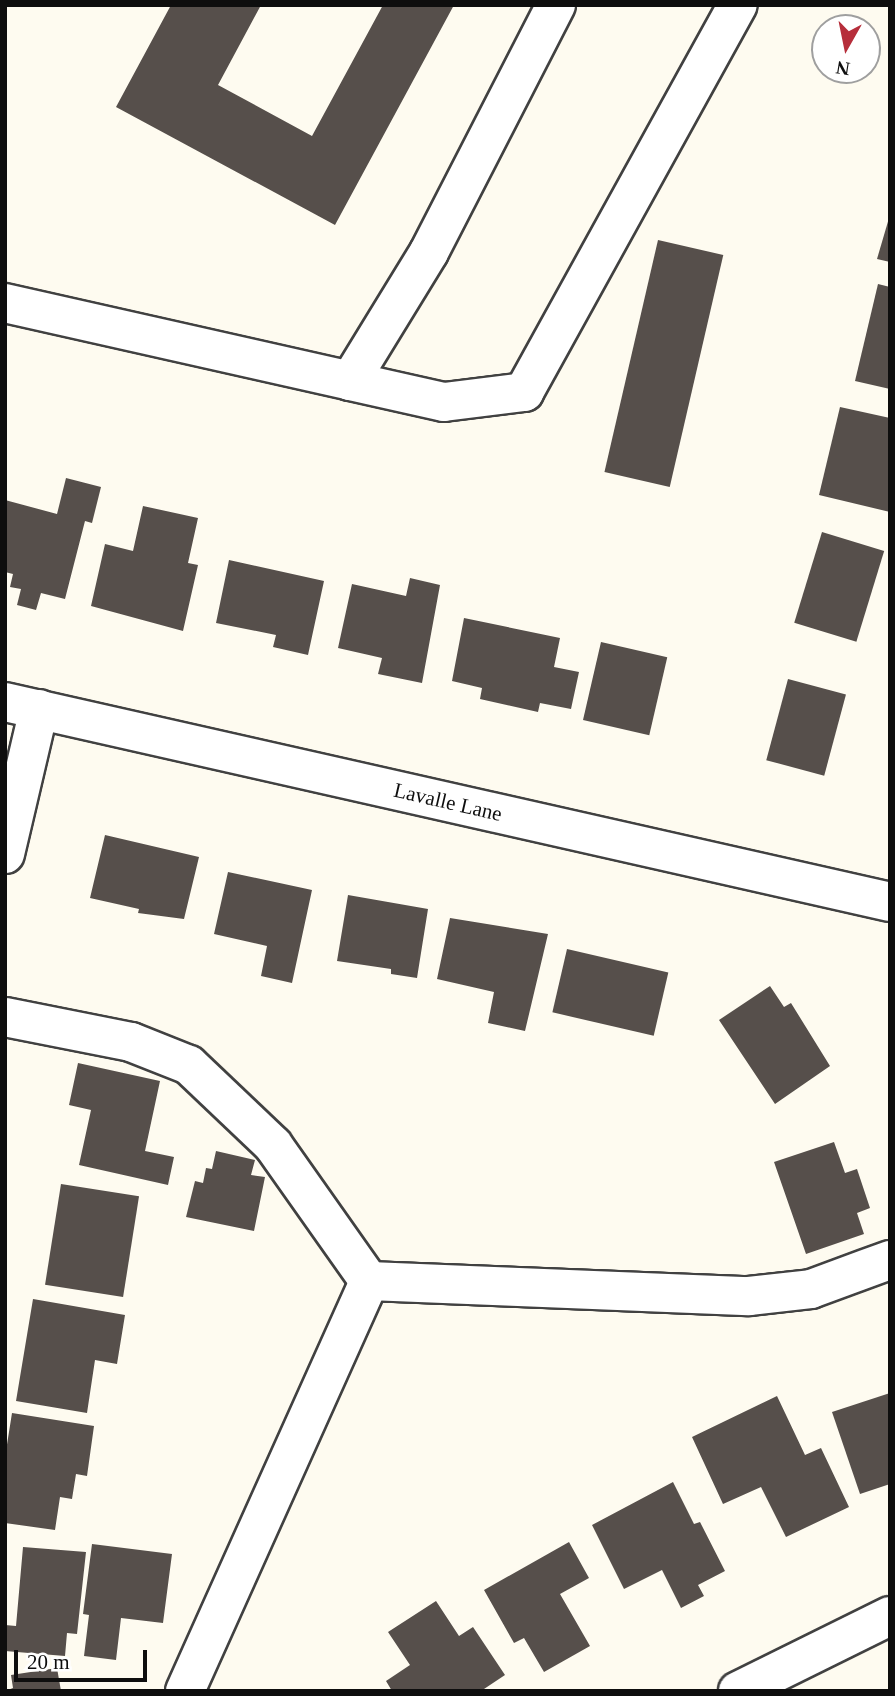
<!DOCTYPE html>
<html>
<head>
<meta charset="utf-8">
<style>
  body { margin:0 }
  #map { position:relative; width:895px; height:1696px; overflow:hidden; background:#fefbf0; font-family:Georgia,serif }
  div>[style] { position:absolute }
  .building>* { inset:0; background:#564f4b; transform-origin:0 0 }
  .roads { filter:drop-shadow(2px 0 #414141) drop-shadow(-2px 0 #414141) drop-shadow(0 2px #414141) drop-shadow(0 -2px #414141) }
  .minor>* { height:38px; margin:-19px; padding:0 19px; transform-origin:19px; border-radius:19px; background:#fff }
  span { translate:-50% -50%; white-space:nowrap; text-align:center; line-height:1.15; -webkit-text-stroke:7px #fff; paint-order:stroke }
  .street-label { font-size:21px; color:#0e0e0e }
  .frame { position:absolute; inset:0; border:7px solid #0e0e0e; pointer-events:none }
  .north { position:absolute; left:811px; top:14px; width:70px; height:70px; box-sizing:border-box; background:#fff; border:2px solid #9f9f9f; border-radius:50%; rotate:189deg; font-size:19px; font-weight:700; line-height:28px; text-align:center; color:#0e0e0e }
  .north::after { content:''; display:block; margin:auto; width:24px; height:32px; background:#b62e3b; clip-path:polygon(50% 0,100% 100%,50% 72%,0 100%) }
  .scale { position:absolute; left:14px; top:1650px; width:133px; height:32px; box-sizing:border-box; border:4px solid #0e0e0e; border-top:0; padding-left:9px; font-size:21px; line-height:24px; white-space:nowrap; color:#0e0e0e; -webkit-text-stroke:5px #fff; paint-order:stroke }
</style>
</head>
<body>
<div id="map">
  <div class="building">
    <div style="clip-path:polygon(171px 5px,261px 5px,218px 85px,312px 136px,383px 5px,454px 5px,335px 225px,116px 107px)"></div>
    <div style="clip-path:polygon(889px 218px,890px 218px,890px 262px,877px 259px)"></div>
    <div style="left:658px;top:240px;width:67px;height:238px;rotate:13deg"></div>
    <div style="clip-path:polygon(878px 284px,890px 287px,890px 389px,855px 381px)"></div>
    <div style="clip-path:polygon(840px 407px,890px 418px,890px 512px,819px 495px)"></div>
    <div style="clip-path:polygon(66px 478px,101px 487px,92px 523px,85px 521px,65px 599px,41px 593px,36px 610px,17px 605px,21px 589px,10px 587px,13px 574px,5px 572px,5px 500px,57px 514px)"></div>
    <div style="clip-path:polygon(143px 506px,198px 518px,188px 563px,198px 565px,183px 631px,91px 606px,105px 544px,133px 551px)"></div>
    <div style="left:822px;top:532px;width:65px;height:95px;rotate:17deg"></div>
    <div style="clip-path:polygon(229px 560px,324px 581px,308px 655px,273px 647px,276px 635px,216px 623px)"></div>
    <div style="clip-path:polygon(410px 578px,440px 585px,422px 683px,378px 674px,382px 658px,338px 648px,352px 584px,406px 596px)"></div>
    <div style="clip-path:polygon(464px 618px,560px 638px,554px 667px,579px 672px,571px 709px,540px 703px,538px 712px,480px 699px,482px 688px,452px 681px)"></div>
    <div style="left:601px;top:642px;width:68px;height:80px;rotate:13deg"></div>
    <div style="left:788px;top:679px;width:60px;height:84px;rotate:15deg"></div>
    <div style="clip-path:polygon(105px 835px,199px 857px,184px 919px,138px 913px,139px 909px,90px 898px)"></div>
    <div style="clip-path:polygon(228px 872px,312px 890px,292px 983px,261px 976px,267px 946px,214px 934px)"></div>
    <div style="clip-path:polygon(348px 895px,428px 909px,417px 978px,391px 974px,391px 969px,337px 961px)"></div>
    <div style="clip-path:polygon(450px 918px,548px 934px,525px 1031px,488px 1023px,494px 992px,437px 979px)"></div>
    <div style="left:567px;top:949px;width:104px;height:65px;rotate:13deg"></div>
    <div style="clip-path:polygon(770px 986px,784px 1007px,791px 1003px,830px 1066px,775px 1104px,719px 1020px)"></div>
    <div style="clip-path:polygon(78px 1063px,160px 1081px,145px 1151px,174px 1157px,168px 1185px,79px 1165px,91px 1110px,69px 1105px)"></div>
    <div style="clip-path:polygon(834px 1142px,845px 1173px,857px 1169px,870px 1208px,857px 1213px,864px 1234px,806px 1254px,774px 1162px)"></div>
    <div style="clip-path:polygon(216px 1151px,255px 1160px,251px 1175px,265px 1177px,254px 1231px,186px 1217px,195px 1181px,203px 1183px,206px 1168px,212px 1169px)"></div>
    <div style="left:61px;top:1184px;width:79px;height:102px;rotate:9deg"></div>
    <div style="clip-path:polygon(33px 1299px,125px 1315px,117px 1364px,95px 1360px,87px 1413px,16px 1401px)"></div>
    <div style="clip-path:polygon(890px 1393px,890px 1484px,860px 1494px,832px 1412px)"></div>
    <div style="clip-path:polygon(777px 1396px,805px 1455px,821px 1448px,849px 1507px,786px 1537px,761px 1487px,723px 1504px,692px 1437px)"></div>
    <div style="clip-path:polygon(12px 1413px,94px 1426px,87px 1476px,76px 1474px,72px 1499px,60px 1497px,55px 1530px,5px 1523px,5px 1457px)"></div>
    <div style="clip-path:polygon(673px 1482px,694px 1524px,700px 1522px,725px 1571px,698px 1585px,704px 1596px,681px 1608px,662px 1570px,624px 1589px,592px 1525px)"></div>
    <div style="clip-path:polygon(569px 1542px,589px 1578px,560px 1594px,590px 1646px,544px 1672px,524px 1638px,514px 1643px,484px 1590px)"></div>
    <div style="clip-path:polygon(92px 1544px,172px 1554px,163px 1623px,121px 1618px,116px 1660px,84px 1656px,89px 1615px,83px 1614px)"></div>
    <div style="clip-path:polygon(23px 1547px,86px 1552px,77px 1634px,67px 1633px,65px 1656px,5px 1651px,5px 1625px,16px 1626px)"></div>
    <div style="clip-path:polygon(436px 1601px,459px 1636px,473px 1627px,505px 1675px,481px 1691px,392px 1691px,386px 1681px,410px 1665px,388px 1632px)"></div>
    <div style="clip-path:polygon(57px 1668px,61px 1691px,5px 1691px,13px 1688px,11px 1675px)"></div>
  </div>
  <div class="roads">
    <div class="minor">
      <div style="left:5px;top:303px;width:354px;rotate:12.7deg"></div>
      <div style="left:350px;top:381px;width:151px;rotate:-58.5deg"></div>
      <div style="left:429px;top:252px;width:278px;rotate:-62.8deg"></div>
      <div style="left:350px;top:381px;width:96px;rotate:12.6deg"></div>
      <div style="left:444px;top:402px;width:81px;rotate:-7.1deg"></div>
      <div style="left:524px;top:392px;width:442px;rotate:-61.1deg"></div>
      <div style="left:5px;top:702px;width:907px;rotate:12.73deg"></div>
      <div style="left:5px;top:854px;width:149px;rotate:-76.8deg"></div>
      <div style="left:5px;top:1017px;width:128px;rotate:11.2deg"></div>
      <div style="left:131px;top:1042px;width:62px;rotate:21.6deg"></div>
      <div style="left:189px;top:1065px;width:116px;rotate:43.6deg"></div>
      <div style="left:273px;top:1145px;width:166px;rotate:54.8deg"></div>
      <div style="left:185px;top:1691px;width:449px;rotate:-65.8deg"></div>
      <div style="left:369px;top:1281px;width:380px;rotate:2.3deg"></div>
      <div style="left:749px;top:1296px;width:62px;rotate:-6.4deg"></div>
      <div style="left:811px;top:1289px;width:84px;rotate:-20.2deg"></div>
      <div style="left:738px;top:1691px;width:169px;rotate:-26.3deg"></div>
    </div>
  </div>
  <div class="street-label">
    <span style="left:448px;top:802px;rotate:13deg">Lavalle Lane</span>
  </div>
  <div class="frame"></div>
  <div class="north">N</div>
  <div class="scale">20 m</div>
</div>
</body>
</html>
